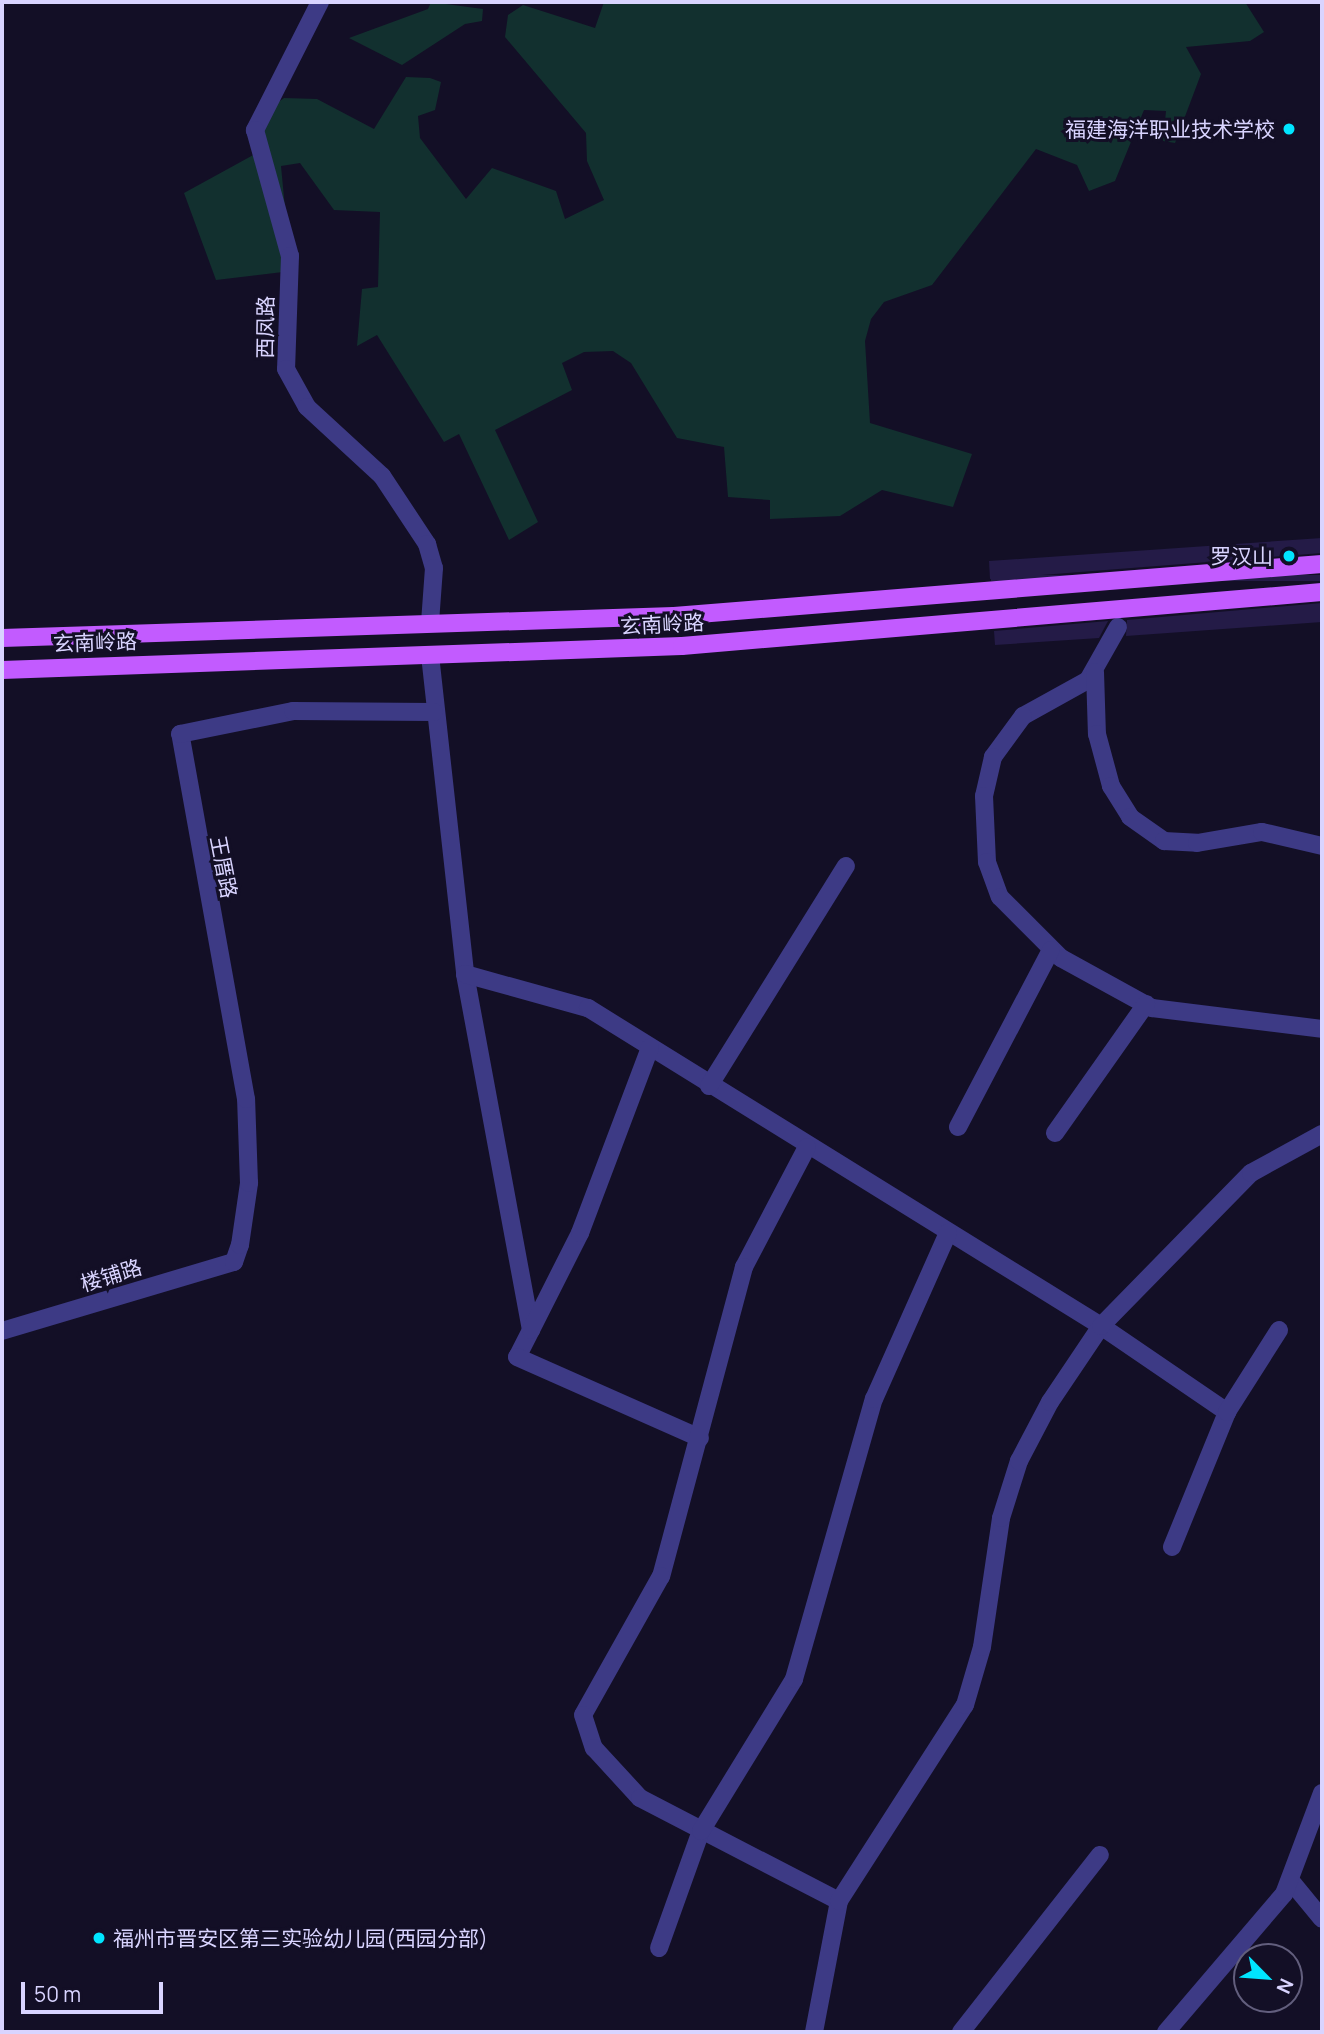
<!DOCTYPE html>
<html>
<head>
<meta charset="utf-8">
<style>
  body { margin:0 }
  #map { position:relative; width:1324px; height:2034px; overflow:hidden; background:#130f26; font-family:Manrope,"Noto Sans SC",sans-serif }
  div>[style] { position:absolute }
  .green>* { inset:0; background:#12302f }
  .building>* { inset:0; background:#241b47; transform-origin:0 0 }
  .minor>* { height:18px; margin:-9px; padding:0 9px; transform-origin:9px; border-radius:9px; background:#3d3a85 }
  .tertiary>* { height:18px; margin:-9px; padding:0 9px; transform-origin:9px; border-radius:9px; background:#3d3a85 }
  .primary>* { height:18px; margin:-9px; padding:0 9px; transform-origin:9px; border-radius:9px; background:#c25bff }
  .dots>* { width:19px; height:19px; translate:-50% -50%; box-sizing:border-box; border:4px solid #130f26; border-radius:50% }
  span { translate:-50% -50%; white-space:nowrap; text-align:center; line-height:1.15; -webkit-text-stroke:6px #130f26; paint-order:stroke }
  .poi-label { font-size:21px; color:#d9d4ff }
  .right { translate:-100% -50%; text-align:right }
  .left { translate:0 -50%; text-align:left }
  .street-label { font-size:21px; color:#d9d4ff }
  .frame { position:absolute; inset:0; border:4px solid #d9d4ff; pointer-events:none }
  .north { position:absolute; left:1233px; top:1943px; width:70px; height:70px; box-sizing:border-box; background:#130f26; border:2px solid #625e7d; border-radius:50%; rotate:115deg; font-size:19px; font-weight:700; line-height:28px; text-align:center; color:#d9d4ff }
  .north::after { content:''; display:block; margin:auto; width:24px; height:32px; background:#00e5ff; clip-path:polygon(50% 0,100% 100%,50% 72%,0 100%) }
  .scale { position:absolute; left:21px; top:1982px; width:142px; height:32px; box-sizing:border-box; border:4px solid #d9d4ff; border-top:0; padding-left:9px; font-size:21px; line-height:24px; white-space:nowrap; color:#d9d4ff; -webkit-text-stroke:5px #130f26; paint-order:stroke }
</style>
</head>
<body>
<div id="map">
  <div class="green">
    <div style="clip-path:polygon(431px 2px,483px 9px,482px 21px,465px 24px,402px 65px,349px 38px,428px 9px)"></div>
    <div style="clip-path:polygon(604px 2px,1245px 2px,1264px 32px,1250px 41px,1186px 47px,1201px 74px,1175px 143px,1163px 141px,1166px 111px,1144px 110px,1115px 181px,1089px 191px,1077px 165px,1036px 149px,932px 285px,884px 302px,871px 319px,865px 341px,870px 423px,972px 454px,953px 507px,882px 490px,840px 516px,770px 519px,770px 500px,728px 497px,724px 447px,677px 438px,631px 363px,613px 351px,584px 352px,562px 363px,572px 390px,495px 430px,538px 522px,509px 540px,459px 434px,444px 442px,377px 335px,357px 346px,362px 289px,378px 287px,380px 212px,334px 210px,300px 163px,281px 166px,291px 271px,216px 280px,184px 193px,257px 153px,273px 106px,284px 98px,317px 99px,374px 129px,406px 77px,430px 78px,441px 82px,435px 110px,418px 116px,420px 138px,466px 199px,492px 168px,556px 191px,565px 219px,604px 200px,587px 161px,586px 133px,505px 37px,508px 15px,523px 5px,595px 28px)"></div>
  </div>
  <div class="building">
    <div style="clip-path:polygon(1322px 538px,1322px 553px,990px 579px,989px 561px)"></div>
    <div style="left:1322px;top:575px;width:6px;height:331px;rotate:90deg"></div>
    <div style="clip-path:polygon(1322px 603px,1322px 622px,1126px 636px,1127px 620px)"></div>
    <div style="clip-path:polygon(1108px 621px,1099px 638px,995px 645px,994px 631px)"></div>
  </div>
  <div class="minor">
    <div style="left:1118px;top:627px;width:61px;rotate:119.5deg"></div>
    <div style="left:1088px;top:680px;width:74px;rotate:151deg"></div>
    <div style="left:1023px;top:716px;width:51px;rotate:126.2deg"></div>
    <div style="left:993px;top:757px;width:40px;rotate:103deg"></div>
    <div style="left:984px;top:796px;width:66px;rotate:87.4deg"></div>
    <div style="left:987px;top:862px;width:37px;rotate:70deg"></div>
    <div style="left:1000px;top:897px;width:86px;rotate:45deg"></div>
    <div style="left:1061px;top:958px;width:104px;rotate:28.8deg"></div>
    <div style="left:1152px;top:1008px;width:171px;rotate:7deg"></div>
    <div style="left:430px;top:655px;width:321px;rotate:83.7deg"></div>
    <div style="left:465px;top:974px;width:362px;rotate:79.5deg"></div>
    <div style="left:531px;top:1330px;width:30px;rotate:117deg"></div>
    <div style="left:517px;top:1357px;width:200px;rotate:23.9deg"></div>
    <div style="left:1095px;top:672px;width:62px;rotate:88.2deg"></div>
    <div style="left:1097px;top:734px;width:54px;rotate:74.9deg"></div>
    <div style="left:1111px;top:786px;width:36px;rotate:58deg"></div>
    <div style="left:1130px;top:817px;width:42px;rotate:35.2deg"></div>
    <div style="left:1164px;top:841px;width:33px;rotate:3deg"></div>
    <div style="left:1197px;top:843px;width:66px;rotate:-9.6deg"></div>
    <div style="left:1262px;top:832px;width:62px;rotate:13.1deg"></div>
    <div style="left:465px;top:974px;width:128px;rotate:15.5deg"></div>
    <div style="left:588px;top:1008px;width:604px;rotate:31.79deg"></div>
    <div style="left:1101px;top:1326px;width:153px;rotate:34.3deg"></div>
    <div style="left:709px;top:1086px;width:259px;rotate:-58.1deg"></div>
    <div style="left:958px;top:1127px;width:200px;rotate:-62.3deg"></div>
    <div style="left:1055px;top:1133px;width:158px;rotate:-54.8deg"></div>
    <div style="left:807px;top:1147px;width:136px;rotate:117.7deg"></div>
    <div style="left:744px;top:1267px;width:320px;rotate:105deg"></div>
    <div style="left:661px;top:1576px;width:159px;rotate:119.3deg"></div>
    <div style="left:583px;top:1715px;width:35px;rotate:72deg"></div>
    <div style="left:594px;top:1748px;width:68px;rotate:47.4deg"></div>
    <div style="left:640px;top:1798px;width:224px;rotate:27.4deg"></div>
    <div style="left:531px;top:1330px;width:109px;rotate:-63.2deg"></div>
    <div style="left:580px;top:1233px;width:198px;rotate:-69.3deg"></div>
    <div style="left:1172px;top:1547px;width:146px;rotate:-67.8deg"></div>
    <div style="left:1227px;top:1412px;width:97px;rotate:-57.6deg"></div>
    <div style="left:1290px;top:1880px;width:50px;rotate:50.6deg"></div>
    <div style="left:659px;top:1948px;width:124px;rotate:-70.3deg"></div>
    <div style="left:701px;top:1831px;width:178px;rotate:-58.5deg"></div>
    <div style="left:794px;top:1679px;width:291px;rotate:-74.1deg"></div>
    <div style="left:874px;top:1399px;width:182px;rotate:-66deg"></div>
    <div style="left:814px;top:2032px;width:133px;rotate:-79.2deg"></div>
    <div style="left:839px;top:1901px;width:233px;rotate:-57.3deg"></div>
    <div style="left:965px;top:1705px;width:60px;rotate:-73.7deg"></div>
    <div style="left:982px;top:1647px;width:130px;rotate:-81.6deg"></div>
    <div style="left:1001px;top:1518px;width:60px;rotate:-72.5deg"></div>
    <div style="left:1019px;top:1461px;width:67px;rotate:-62.3deg"></div>
    <div style="left:1050px;top:1402px;width:92px;rotate:-56.1deg"></div>
    <div style="left:1101px;top:1326px;width:214px;rotate:-45.6deg"></div>
    <div style="left:1251px;top:1173px;width:81px;rotate:-28.8deg"></div>
    <div style="left:961px;top:2032px;width:225px;rotate:-51.9deg"></div>
    <div style="left:1166px;top:2032px;width:182px;rotate:-49.5deg"></div>
    <div style="left:1284px;top:1894px;width:108px;rotate:-69.4deg"></div>
  </div>
  <div class="tertiary">
    <div style="left:320px;top:2px;width:144px;rotate:116.9deg"></div>
    <div style="left:255px;top:130px;width:131px;rotate:74.5deg"></div>
    <div style="left:290px;top:256px;width:113px;rotate:92deg"></div>
    <div style="left:286px;top:369px;width:43px;rotate:61.1deg"></div>
    <div style="left:307px;top:407px;width:102px;rotate:42.6deg"></div>
    <div style="left:382px;top:476px;width:82px;rotate:56.5deg"></div>
    <div style="left:427px;top:544px;width:25px;rotate:74deg"></div>
    <div style="left:434px;top:568px;width:55px;rotate:94.2deg"></div>
    <div style="left:2px;top:1331px;width:242px;rotate:-16.6deg"></div>
    <div style="left:234px;top:1262px;width:18px;rotate:-71deg"></div>
    <div style="left:240px;top:1245px;width:63px;rotate:-81.7deg"></div>
    <div style="left:249px;top:1183px;width:84px;rotate:-92deg"></div>
    <div style="left:246px;top:1099px;width:371px;rotate:-100.2deg"></div>
    <div style="left:180px;top:734px;width:115px;rotate:-11.5deg"></div>
    <div style="left:293px;top:711px;width:141px;rotate:0.4deg"></div>
  </div>
  <div class="primary">
    <div style="left:2px;top:638px;width:672px;rotate:-1.88deg"></div>
    <div style="left:674px;top:616px;width:650px;rotate:-4.59deg"></div>
    <div style="left:2px;top:670px;width:680px;rotate:-2.02deg"></div>
    <div style="left:682px;top:646px;width:642px;rotate:-4.82deg"></div>
  </div>
  <div class="dots">
    <div style="left:1289px;top:129px;background:#00e5ff"></div>
    <div style="left:1289px;top:556px;background:#00e5ff"></div>
    <div style="left:99px;top:1938px;background:#00e5ff"></div>
  </div>
  <div class="poi-label">
    <span class="right" style="left:1275px;top:129px">福建海洋职业技术学校</span>
    <span class="right" style="left:1273px;top:556px">罗汉山</span>
    <span class="left" style="left:113px;top:1938px">福州市晋安区第三实验幼儿园(西园分部)</span>
  </div>
  <div class="street-label">
    <span style="left:265px;top:327px;rotate:-89deg">西凤路</span>
    <span style="left:662px;top:624px;rotate:-3deg">玄南岭路</span>
    <span style="left:95px;top:642px;rotate:-2deg">玄南岭路</span>
    <span style="left:224px;top:867px;rotate:79deg">王厝路</span>
    <span style="left:111px;top:1275px;rotate:-17deg">楼铺路</span>
  </div>
  <div class="frame"></div>
  <div class="north">N</div>
  <div class="scale">50 m</div>
</div>
</body>
</html>
